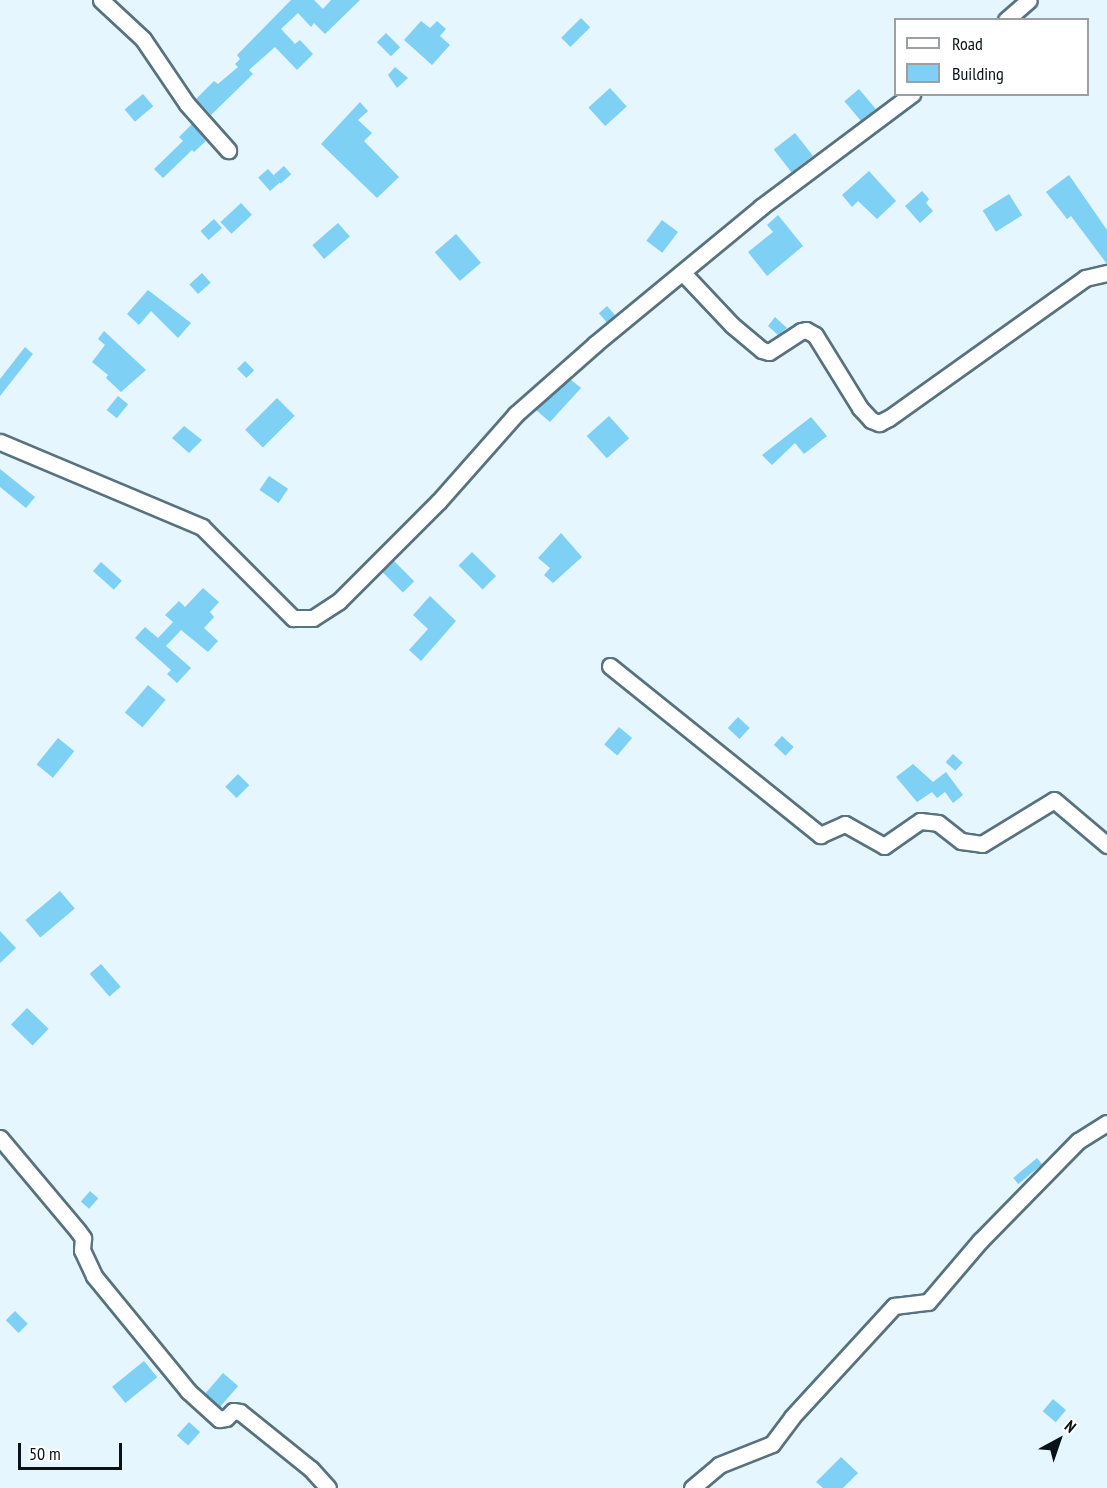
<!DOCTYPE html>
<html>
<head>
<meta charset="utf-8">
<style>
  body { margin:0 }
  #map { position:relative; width:1107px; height:1488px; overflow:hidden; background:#e5f6fe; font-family:"PT Sans Narrow",sans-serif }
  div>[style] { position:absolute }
  .building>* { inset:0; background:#7ed0f4; transform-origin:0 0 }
  .roads { filter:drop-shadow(2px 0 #58727e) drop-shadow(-2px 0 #58727e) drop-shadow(0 2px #58727e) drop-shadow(0 -2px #58727e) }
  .minor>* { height:15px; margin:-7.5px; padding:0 7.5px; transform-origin:7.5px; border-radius:7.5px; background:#fff }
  span { translate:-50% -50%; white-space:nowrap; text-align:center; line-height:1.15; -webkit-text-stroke:4.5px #fff; paint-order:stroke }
  .legend { position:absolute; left:894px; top:18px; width:195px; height:78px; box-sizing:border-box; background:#fff; border:2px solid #9ca0a2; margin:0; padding:8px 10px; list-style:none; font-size:18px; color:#081217 }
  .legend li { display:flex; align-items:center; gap:12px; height:30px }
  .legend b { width:30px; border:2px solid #9ca0a2 }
  .north { position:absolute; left:1029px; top:1410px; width:60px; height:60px; -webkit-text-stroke:4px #fff; paint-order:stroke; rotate:40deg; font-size:16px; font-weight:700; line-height:24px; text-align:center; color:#081217 }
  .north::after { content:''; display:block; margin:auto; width:21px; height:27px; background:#081217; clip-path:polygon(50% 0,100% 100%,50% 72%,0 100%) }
  .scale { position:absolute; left:18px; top:1443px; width:104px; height:27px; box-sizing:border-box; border:3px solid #081217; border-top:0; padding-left:8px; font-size:18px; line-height:21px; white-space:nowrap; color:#081217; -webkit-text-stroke:4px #fff; paint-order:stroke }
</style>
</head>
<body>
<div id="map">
  <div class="building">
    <div style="clip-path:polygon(291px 0,314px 0,323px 9px,331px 0,360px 0,325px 34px,314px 23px,311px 27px,298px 13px,281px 29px,295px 44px,300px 40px,313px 54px,297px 70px,275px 47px,249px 70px,253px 74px,211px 115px,196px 99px,214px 81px,218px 84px,238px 67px,235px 64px,240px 59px,237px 55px)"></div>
    <div style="left:581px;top:18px;width:13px;height:28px;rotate:45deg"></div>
    <div style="clip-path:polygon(421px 21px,430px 28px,437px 21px,446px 29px,440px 36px,450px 45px,432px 65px,404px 40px)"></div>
    <div style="left:386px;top:33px;width:20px;height:13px;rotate:45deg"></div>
    <div style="clip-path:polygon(395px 67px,408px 78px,397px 88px,388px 75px)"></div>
    <div style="left:610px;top:88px;width:25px;height:29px;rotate:48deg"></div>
    <div style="left:859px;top:89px;width:26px;height:19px;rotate:50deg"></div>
    <div style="left:143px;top:94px;width:16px;height:24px;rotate:50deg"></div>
    <div style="clip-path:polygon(360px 102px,368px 111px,358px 120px,372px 133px,364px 141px,399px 177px,377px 198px,321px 144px)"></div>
    <div style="clip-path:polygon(192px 124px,206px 141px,194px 152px,192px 150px,163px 178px,154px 169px,183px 141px,179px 137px)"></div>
    <div style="left:795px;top:133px;width:29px;height:27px;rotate:52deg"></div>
    <div style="left:284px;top:166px;width:11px;height:14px;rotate:49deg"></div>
    <div style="left:268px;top:169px;width:18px;height:13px;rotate:49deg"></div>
    <div style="clip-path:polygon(869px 171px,896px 201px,877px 219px,858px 201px,852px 207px,842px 195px)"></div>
    <div style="clip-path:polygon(1069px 175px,1107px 230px,1107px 264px,1071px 216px,1067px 219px,1046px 192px)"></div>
    <div style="clip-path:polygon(922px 191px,929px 199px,926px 203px,933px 211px,920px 223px,905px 206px)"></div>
    <div style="left:1009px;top:194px;width:25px;height:31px;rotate:58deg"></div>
    <div style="left:241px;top:203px;width:16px;height:28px;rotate:47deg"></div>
    <div style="clip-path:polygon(778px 215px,803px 246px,767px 276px,748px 252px,773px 232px,767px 225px)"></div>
    <div style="left:214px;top:219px;width:12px;height:18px;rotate:48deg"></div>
    <div style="left:662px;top:220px;width:20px;height:26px;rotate:37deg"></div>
    <div style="left:338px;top:223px;width:18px;height:34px;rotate:49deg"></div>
    <div style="left:456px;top:234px;width:38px;height:28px;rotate:49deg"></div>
    <div style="left:202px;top:273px;width:13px;height:17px;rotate:48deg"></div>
    <div style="clip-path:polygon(148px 290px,191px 323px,178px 338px,151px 311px,139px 325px,127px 314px)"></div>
    <div style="left:607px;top:306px;width:12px;height:11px;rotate:48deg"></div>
    <div style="clip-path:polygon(775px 317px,787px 328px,778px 335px,768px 326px)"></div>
    <div style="clip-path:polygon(104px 331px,146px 370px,121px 392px,106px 378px,108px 375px,92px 362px,105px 345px,98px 339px)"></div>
    <div style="clip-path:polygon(25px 347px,33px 354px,0 396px,0 379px)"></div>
    <div style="left:245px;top:361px;width:13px;height:11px;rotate:45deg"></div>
    <div style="clip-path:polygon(570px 379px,581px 388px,550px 422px,536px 410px)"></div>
    <div style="left:118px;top:396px;width:13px;height:18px;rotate:39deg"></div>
    <div style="left:277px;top:398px;width:25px;height:45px;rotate:45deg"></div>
    <div style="left:609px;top:416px;width:30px;height:30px;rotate:48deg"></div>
    <div style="clip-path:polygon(811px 417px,827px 436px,804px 454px,795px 443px,772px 465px,762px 455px)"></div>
    <div style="clip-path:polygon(184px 426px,202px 440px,189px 453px,172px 438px)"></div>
    <div style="clip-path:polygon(0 469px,35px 497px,26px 508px,0 487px)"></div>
    <div style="left:269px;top:476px;width:23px;height:17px;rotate:34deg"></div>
    <div style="clip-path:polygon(561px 533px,582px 557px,553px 583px,544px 575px,550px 568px,538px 558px)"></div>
    <div style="left:472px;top:552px;width:34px;height:19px;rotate:45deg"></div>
    <div style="left:393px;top:560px;width:30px;height:16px;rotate:45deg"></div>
    <div style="left:101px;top:562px;width:28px;height:12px;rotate:42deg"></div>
    <div style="clip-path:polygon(203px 588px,219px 602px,210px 612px,214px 617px,204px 628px,218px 641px,208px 652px,181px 630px,166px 646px,191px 668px,177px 683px,167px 674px,171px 670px,135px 638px,145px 627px,158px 638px,173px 622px,165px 615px,179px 601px,185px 607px)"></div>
    <div style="clip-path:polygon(430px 596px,456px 621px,421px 661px,409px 650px,428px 629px,413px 615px)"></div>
    <div style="left:148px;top:685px;width:23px;height:36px;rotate:40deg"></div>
    <div style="left:738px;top:717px;width:16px;height:15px;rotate:43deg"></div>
    <div style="left:619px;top:727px;width:17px;height:23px;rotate:40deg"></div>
    <div style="left:782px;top:736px;width:16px;height:12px;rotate:43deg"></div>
    <div style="left:58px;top:738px;width:21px;height:34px;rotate:39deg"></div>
    <div style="left:953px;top:754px;width:13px;height:11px;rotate:42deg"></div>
    <div style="clip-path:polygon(913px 764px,933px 782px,946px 772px,963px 795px,953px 803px,945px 792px,937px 798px,932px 792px,917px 802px,896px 777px)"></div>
    <div style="left:238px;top:774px;width:16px;height:18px;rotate:45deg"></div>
    <div style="left:60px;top:891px;width:23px;height:45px;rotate:50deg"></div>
    <div style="clip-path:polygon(0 931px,16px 948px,0 963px)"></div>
    <div style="left:101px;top:964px;width:30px;height:15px;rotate:49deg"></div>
    <div style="left:27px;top:1008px;width:30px;height:23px;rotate:44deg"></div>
    <div style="left:1037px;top:1158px;width:8px;height:31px;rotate:50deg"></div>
    <div style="left:90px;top:1191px;width:11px;height:14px;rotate:41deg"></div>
    <div style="left:15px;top:1311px;width:18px;height:13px;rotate:45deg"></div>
    <div style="left:144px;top:1361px;width:21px;height:41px;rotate:51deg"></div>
    <div style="left:223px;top:1373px;width:20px;height:28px;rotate:41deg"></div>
    <div style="left:1053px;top:1399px;width:17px;height:16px;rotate:40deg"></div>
    <div style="left:189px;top:1422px;width:15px;height:18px;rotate:42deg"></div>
    <div style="clip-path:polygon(841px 1457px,858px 1473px,843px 1488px,823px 1488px,816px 1482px)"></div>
  </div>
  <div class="roads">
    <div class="minor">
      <div style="left:101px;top:0;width:57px;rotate:42.9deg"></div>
      <div style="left:143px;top:39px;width:78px;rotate:55.9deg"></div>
      <div style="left:187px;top:104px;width:62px;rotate:48.3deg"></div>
      <div style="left:1006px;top:20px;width:30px;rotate:-41deg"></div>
      <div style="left:683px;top:273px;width:71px;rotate:46.7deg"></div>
      <div style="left:732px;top:325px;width:39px;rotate:40deg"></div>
      <div style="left:762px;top:350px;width:7px;rotate:16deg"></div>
      <div style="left:769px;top:352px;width:38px;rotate:-33deg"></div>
      <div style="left:801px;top:331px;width:5px;rotate:-11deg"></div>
      <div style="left:806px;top:330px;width:10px;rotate:29deg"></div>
      <div style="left:815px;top:335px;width:86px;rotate:58.3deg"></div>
      <div style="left:860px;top:408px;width:16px;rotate:47deg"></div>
      <div style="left:871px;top:420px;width:9px;rotate:21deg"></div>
      <div style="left:879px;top:423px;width:11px;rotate:-27deg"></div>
      <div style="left:889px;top:418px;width:241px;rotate:-35.5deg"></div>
      <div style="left:1085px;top:278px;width:23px;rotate:-13deg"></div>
      <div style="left:0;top:442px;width:219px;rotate:22.8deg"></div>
      <div style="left:202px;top:527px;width:129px;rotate:45deg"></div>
      <div style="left:293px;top:618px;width:20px"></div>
      <div style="left:313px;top:618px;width:31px;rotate:-33deg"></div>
      <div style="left:339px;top:601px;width:141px;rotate:-45deg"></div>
      <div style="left:439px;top:501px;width:116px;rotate:-48.5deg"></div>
      <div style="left:516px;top:414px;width:106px;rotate:-41.5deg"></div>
      <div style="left:595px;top:344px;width:215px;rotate:-39.5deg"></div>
      <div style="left:761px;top:207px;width:189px;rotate:-36.8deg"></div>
      <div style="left:610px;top:666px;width:270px;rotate:38.8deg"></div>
      <div style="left:820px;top:835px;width:27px;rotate:-24deg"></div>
      <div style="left:845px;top:824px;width:45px;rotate:29.4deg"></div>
      <div style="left:884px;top:846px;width:44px;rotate:-34.8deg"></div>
      <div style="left:920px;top:821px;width:18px;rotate:6deg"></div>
      <div style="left:938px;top:823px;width:29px;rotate:38deg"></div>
      <div style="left:961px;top:841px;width:21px;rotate:8deg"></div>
      <div style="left:982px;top:844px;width:84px;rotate:-31.4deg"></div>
      <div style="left:1054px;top:800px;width:70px;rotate:40.3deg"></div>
      <div style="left:0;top:1138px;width:121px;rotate:50deg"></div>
      <div style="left:78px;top:1231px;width:9px;rotate:54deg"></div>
      <div style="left:83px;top:1238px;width:12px;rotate:95deg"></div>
      <div style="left:82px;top:1250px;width:29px;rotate:65deg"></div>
      <div style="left:94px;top:1276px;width:149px;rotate:50.7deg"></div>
      <div style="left:188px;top:1391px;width:42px;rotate:42.1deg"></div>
      <div style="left:219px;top:1419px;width:7px;rotate:-8deg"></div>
      <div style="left:226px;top:1418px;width:10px;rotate:-45deg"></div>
      <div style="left:233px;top:1411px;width:7px;rotate:8deg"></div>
      <div style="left:240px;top:1412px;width:91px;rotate:38.8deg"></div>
      <div style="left:311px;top:1469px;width:25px;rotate:48deg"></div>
      <div style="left:692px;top:1488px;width:35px;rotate:-40deg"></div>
      <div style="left:719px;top:1465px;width:57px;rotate:-21.6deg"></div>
      <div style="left:772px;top:1444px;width:34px;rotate:-53deg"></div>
      <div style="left:792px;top:1417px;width:151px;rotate:-47.4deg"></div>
      <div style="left:894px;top:1306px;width:34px;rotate:-7deg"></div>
      <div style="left:928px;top:1302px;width:80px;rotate:-49.6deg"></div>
      <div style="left:980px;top:1241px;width:140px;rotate:-45.6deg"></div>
      <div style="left:1078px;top:1141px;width:34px;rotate:-32deg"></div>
    </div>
  </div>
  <ul class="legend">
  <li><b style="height:8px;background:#fff"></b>Road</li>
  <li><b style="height:16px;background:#7ed0f4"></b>Building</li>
  </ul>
  <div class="north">N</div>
  <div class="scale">50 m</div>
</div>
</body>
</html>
